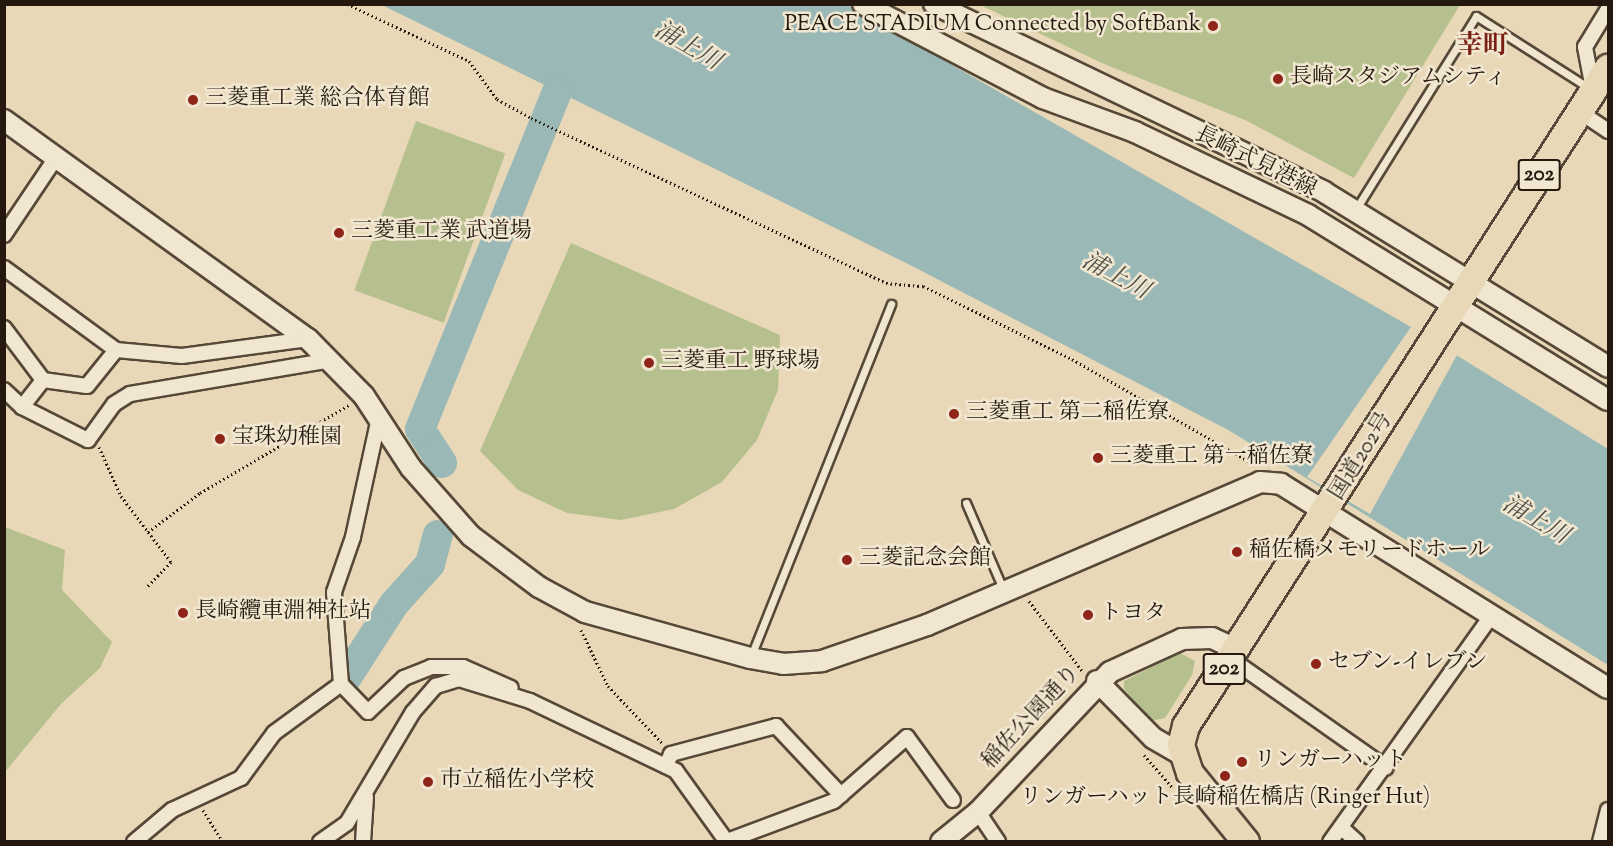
<!DOCTYPE html>
<html>
<head>
<meta charset="utf-8">
<style>
  body { margin:0 }
  #map { position:relative; width:1613px; height:846px; overflow:hidden; background:#e9d8b7; font-family:"Sorts Mill Goudy","Noto Serif JP",serif }
  div>[style] { position:absolute }
  .green>* { inset:0; background:#b6bf8e; transform-origin:0 0 }
  .water>* { inset:0; background:#9ab8b6 }
  .pier>* { inset:0; background:#e9d8b7 }
  .river>* { height:30px; margin:-15px; padding:0 15px; transform-origin:15px; border-radius:15px; background:#9ab8b6 }
  .path>* { height:3px; margin-top:-1.5px; transform-origin:0; background:repeating-linear-gradient(90deg,#25180e 0 1.5px,transparent 0 4.5px) }
  .roads { filter:drop-shadow(2px 0 #564838) drop-shadow(-2px 0 #564838) drop-shadow(0 2px #564838) drop-shadow(0 -2px #564838) }
  .lane>* { height:7px; margin:-3.5px; padding:0 3.5px; transform-origin:3.5px; border-radius:3.5px; background:#f1e6d0 }
  .street>* { height:14px; margin:-7px; padding:0 7px; transform-origin:7px; border-radius:7px; background:#f1e6d0 }
  .secondary>* { height:20px; margin:-10px; padding:0 10px; transform-origin:10px; border-radius:10px; background:#f1e6d0 }
  .highway>* { height:26px; margin:-13px; padding:0 13px; transform-origin:13px; border-radius:13px; background:#e9d8b7 }
  .dots>* { width:16px; height:16px; translate:-50% -50%; box-sizing:border-box; border:3px solid #f1e6d0; border-radius:50% }
  span { translate:-50% -50%; white-space:nowrap; text-align:center; line-height:1.15; -webkit-text-stroke:5px #f1e6d0; paint-order:stroke }
  .shield-label span { padding:2px 4px; background:#f1e6d0; border:2px solid; border-radius:4px; -webkit-text-stroke-width:0 }
  .shield-label { font-size:21px; color:#25180e; font-weight:700 }
  .poi-label { font-size:22px; color:#25180e }
  .right { translate:-100% -50%; text-align:right }
  .left { translate:0 -50%; text-align:left }
  .street-label { font-size:22px; color:#25180e }
  .water-label { font-size:24px; color:#4e5049; font-style:italic }
  .quarter-label { font-size:26px; color:#7a1f14; font-weight:700 }
  .frame { position:absolute; inset:0; border:6px solid #25180e; pointer-events:none }
</style>
</head>
<body>
<div id="map">
  <div class="green">
    <div style="clip-path:polygon(980px 5px,1460px 5px,1354px 178px,1245px 120px,1104px 64px)"></div>
    <div style="left:416px;top:121px;width:95px;height:180px;rotate:20deg"></div>
    <div style="clip-path:polygon(571px 243px,780px 335px,778px 390px,757px 440px,722px 482px,674px 509px,621px 520px,567px 513px,518px 490px,480px 451px)"></div>
    <div style="clip-path:polygon(5px 527px,65px 550px,62px 590px,112px 642px,100px 668px,61px 704px,5px 772px)"></div>
    <div style="clip-path:polygon(1180px 653px,1195px 661px,1192px 675px,1165px 718px,1151px 721px,1124px 689px,1124px 681px)"></div>
  </div>
  <div class="water">
    <div style="clip-path:polygon(382px 5px,847px 5px,1411px 327px,1608px 449px,1608px 665px,1230px 431px,910px 265px)"></div>
  </div>
  <div class="pier">
    <div style="clip-path:polygon(1411px 327px,1457px 355px,1370px 514px,1307px 477px)"></div>
  </div>
  <div class="river">
    <div style="left:442px;top:463px;width:40px;rotate:-122.9deg"></div>
    <div style="left:420px;top:429px;width:365px;rotate:-67.9deg"></div>
    <div style="left:347px;top:677px;width:87px;rotate:-57.2deg"></div>
    <div style="left:394px;top:604px;width:54px;rotate:-48deg"></div>
    <div style="left:430px;top:564px;width:30px;rotate:-75deg"></div>
  </div>
  <div class="path">
    <div style="left:347px;top:4px;width:135px;rotate:25deg"></div>
    <div style="left:469px;top:61px;width:47px;rotate:53.6deg"></div>
    <div style="left:497px;top:99px;width:39px;rotate:29deg"></div>
    <div style="left:531px;top:118px;width:391px;rotate:24.9deg"></div>
    <div style="left:886px;top:283px;width:37px;rotate:5deg"></div>
    <div style="left:923px;top:286px;width:166px;rotate:26.1deg"></div>
    <div style="left:1072px;top:359px;width:211px;rotate:30.1deg"></div>
    <div style="left:99px;top:447px;width:54px;rotate:65.8deg"></div>
    <div style="left:121px;top:496px;width:83px;rotate:52.9deg"></div>
    <div style="left:171px;top:562px;width:36px;rotate:134deg"></div>
    <div style="left:148px;top:532px;width:65px;rotate:-36.9deg"></div>
    <div style="left:200px;top:493px;width:173px;rotate:-30.6deg"></div>
    <div style="left:1029px;top:601px;width:89px;rotate:52.7deg"></div>
    <div style="left:581px;top:630px;width:62px;rotate:64.3deg"></div>
    <div style="left:608px;top:686px;width:79px;rotate:46.5deg"></div>
    <div style="left:1144px;top:755px;width:44px;rotate:48.7deg"></div>
    <div style="left:203px;top:810px;width:38px;rotate:58deg"></div>
  </div>
  <div class="roads">
    <div class="lane">
      <div style="left:1356px;top:209px;width:227px;rotate:-58.1deg"></div>
      <div style="left:1476px;top:16px;width:134px;rotate:32.5deg"></div>
      <div style="left:966px;top:503px;width:94px;rotate:66.7deg"></div>
      <div style="left:751px;top:656px;width:379px;rotate:-68.3deg"></div>
    </div>
    <div class="street">
      <div style="left:1593px;top:89px;width:43px;rotate:-100.8deg"></div>
      <div style="left:1585px;top:47px;width:44px;rotate:-58.8deg"></div>
      <div style="left:1580px;top:112px;width:34px;rotate:34deg"></div>
      <div style="left:4px;top:235px;width:92px;rotate:-56.1deg"></div>
      <div style="left:4px;top:268px;width:139px;rotate:36.2deg"></div>
      <div style="left:116px;top:350px;width:66px;rotate:5.2deg"></div>
      <div style="left:182px;top:356px;width:127px;rotate:-7.7deg"></div>
      <div style="left:4px;top:328px;width:65px;rotate:53.1deg"></div>
      <div style="left:43px;top:380px;width:44px;rotate:7.8deg"></div>
      <div style="left:87px;top:386px;width:46px;rotate:-51.1deg"></div>
      <div style="left:4px;top:390px;width:25px;rotate:43deg"></div>
      <div style="left:22px;top:407px;width:74px;rotate:26.6deg"></div>
      <div style="left:88px;top:440px;width:44px;rotate:-54.2deg"></div>
      <div style="left:114px;top:404px;width:19px;rotate:-32deg"></div>
      <div style="left:130px;top:394px;width:204px;rotate:-9.6deg"></div>
      <div style="left:22px;top:407px;width:34px;rotate:-52deg"></div>
      <div style="left:1231px;top:659px;width:189px;rotate:35.1deg"></div>
      <div style="left:341px;top:684px;width:39px;rotate:46deg"></div>
      <div style="left:368px;top:712px;width:50px;rotate:-43.4deg"></div>
      <div style="left:404px;top:678px;width:29px;rotate:-22deg"></div>
      <div style="left:431px;top:667px;width:32px"></div>
      <div style="left:463px;top:667px;width:52px;rotate:23.6deg"></div>
      <div style="left:666px;top:766px;width:13px;rotate:-67deg"></div>
      <div style="left:671px;top:754px;width:109px;rotate:-14.9deg"></div>
      <div style="left:776px;top:726px;width:95px;rotate:46.7deg"></div>
      <div style="left:978px;top:812px;width:36px;rotate:56deg"></div>
      <div style="left:1343px;top:829px;width:19px;rotate:43deg"></div>
      <div style="left:727px;top:841px;width:114px;rotate:-20.5deg"></div>
      <div style="left:834px;top:801px;width:97px;rotate:-41.2deg"></div>
      <div style="left:907px;top:737px;width:78px;rotate:53.9deg"></div>
      <div style="left:134px;top:842px;width:50px;rotate:-40.1deg"></div>
      <div style="left:172px;top:810px;width:76px;rotate:-24.9deg"></div>
      <div style="left:241px;top:778px;width:56px;rotate:-53.7deg"></div>
      <div style="left:274px;top:733px;width:83px;rotate:-36.2deg"></div>
      <div style="left:341px;top:684px;width:92px;rotate:-94.4deg"></div>
      <div style="left:334px;top:592px;width:58px;rotate:-70.9deg"></div>
      <div style="left:353px;top:537px;width:122px;rotate:-77.7deg"></div>
      <div style="left:320px;top:842px;width:33px;rotate:-35deg"></div>
      <div style="left:347px;top:823px;width:129px;rotate:-59.3deg"></div>
      <div style="left:413px;top:712px;width:35px;rotate:-49deg"></div>
      <div style="left:436px;top:686px;width:24px;rotate:-17deg"></div>
      <div style="left:459px;top:679px;width:74px;rotate:17.2deg"></div>
      <div style="left:530px;top:701px;width:162px;rotate:25.6deg"></div>
      <div style="left:676px;top:771px;width:87px;rotate:54.3deg"></div>
      <div style="left:363px;top:842px;width:45px;rotate:-86.2deg"></div>
      <div style="left:1330px;top:842px;width:279px;rotate:-54.5deg"></div>
      <div style="left:1600px;top:842px;width:33px;rotate:-76deg"></div>
    </div>
    <div class="secondary">
      <div style="left:863px;top:4px;width:203px;rotate:27.6deg"></div>
      <div style="left:1043px;top:98px;width:98px;rotate:20.3deg"></div>
      <div style="left:1135px;top:132px;width:192px;rotate:25.6deg"></div>
      <div style="left:1308px;top:215px;width:352px;rotate:31.7deg"></div>
      <div style="left:934px;top:4px;width:433px;rotate:25.7deg"></div>
      <div style="left:1324px;top:192px;width:334px;rotate:31.6deg"></div>
      <div style="left:4px;top:120px;width:375px;rotate:35.8deg"></div>
      <div style="left:308px;top:339px;width:80px;rotate:45.5deg"></div>
      <div style="left:364px;top:396px;width:86px;rotate:56.9deg"></div>
      <div style="left:411px;top:468px;width:91px;rotate:48.6deg"></div>
      <div style="left:471px;top:536px;width:85px;rotate:36.9deg"></div>
      <div style="left:539px;top:587px;width:52px;rotate:28.5deg"></div>
      <div style="left:585px;top:612px;width:171px;rotate:15.6deg"></div>
      <div style="left:750px;top:658px;width:34px;rotate:10deg"></div>
      <div style="left:783px;top:664px;width:39px;rotate:-4deg"></div>
      <div style="left:822px;top:661px;width:111px;rotate:-18.9deg"></div>
      <div style="left:927px;top:625px;width:362px;rotate:-23.2deg"></div>
      <div style="left:1260px;top:482px;width:21px;rotate:5deg"></div>
      <div style="left:1281px;top:484px;width:385px;rotate:32deg"></div>
      <div style="left:1097px;top:681px;width:80px;rotate:45.5deg"></div>
      <div style="left:1153px;top:738px;width:34px;rotate:30deg"></div>
      <div style="left:941px;top:842px;width:48px;rotate:-39deg"></div>
      <div style="left:978px;top:812px;width:192px;rotate:-46.7deg"></div>
      <div style="left:1110px;top:672px;width:79px;rotate:-24.6deg"></div>
      <div style="left:1182px;top:639px;width:30px;rotate:-2deg"></div>
      <div style="left:1212px;top:638px;width:29px;rotate:25deg"></div>
    </div>
    <div class="highway">
      <div style="left:1246px;top:842px;width:89px;rotate:-129.1deg"></div>
      <div style="left:1190px;top:773px;width:29px;rotate:-108deg"></div>
      <div style="left:1181px;top:745px;width:20px;rotate:-75deg"></div>
      <div style="left:1186px;top:726px;width:782px;rotate:-57.33deg"></div>
    </div>
  </div>
  <div class="dots">
    <div style="left:1213px;top:26px;background:#8f2418"></div>
    <div style="left:1278px;top:79px;background:#8f2418"></div>
    <div style="left:193px;top:100px;background:#8f2418"></div>
    <div style="left:339px;top:233px;background:#8f2418"></div>
    <div style="left:649px;top:363px;background:#8f2418"></div>
    <div style="left:954px;top:414px;background:#8f2418"></div>
    <div style="left:220px;top:439px;background:#8f2418"></div>
    <div style="left:1098px;top:458px;background:#8f2418"></div>
    <div style="left:1237px;top:552px;background:#8f2418"></div>
    <div style="left:847px;top:560px;background:#8f2418"></div>
    <div style="left:183px;top:613px;background:#8f2418"></div>
    <div style="left:1088px;top:615px;background:#8f2418"></div>
    <div style="left:1316px;top:664px;background:#8f2418"></div>
    <div style="left:1242px;top:762px;background:#8f2418"></div>
    <div style="left:1225px;top:776px;background:#8f2418"></div>
    <div style="left:428px;top:782px;background:#8f2418"></div>
  </div>
  <div class="shield-label">
    <span style="left:1539px;top:175px">202</span>
    <span style="left:1224px;top:669px">202</span>
  </div>
  <div class="poi-label">
    <span class="right" style="left:1201px;top:26px">PEACE STADIUM Connected by SoftBank</span>
    <span class="left" style="left:1290px;top:79px">長崎スタジアムシティ</span>
    <span class="left" style="left:205px;top:100px">三菱重工業 総合体育館</span>
    <span class="left" style="left:351px;top:233px">三菱重工業 武道場</span>
    <span class="left" style="left:661px;top:363px">三菱重工 野球場</span>
    <span class="left" style="left:966px;top:414px">三菱重工 第二稲佐寮</span>
    <span class="left" style="left:232px;top:439px">宝珠幼稚園</span>
    <span class="left" style="left:1110px;top:458px">三菱重工 第一稲佐寮</span>
    <span class="left" style="left:1249px;top:552px">稲佐橋メモリードホール</span>
    <span class="left" style="left:859px;top:560px">三菱記念会館</span>
    <span class="left" style="left:195px;top:613px">長崎纜車淵神社站</span>
    <span class="left" style="left:1100px;top:615px">トヨタ</span>
    <span class="left" style="left:1328px;top:664px">セブン-イレブン</span>
    <span class="left" style="left:1254px;top:762px">リンガーハット</span>
    <span class="left" style="left:440px;top:782px">市立稲佐小学校</span>
    <span style="left:1225px;top:799px">リンガーハット長崎稲佐橋店 (Ringer Hut)</span>
  </div>
  <div class="street-label">
    <span style="left:1255px;top:163px;rotate:26deg">長崎式見港線</span>
    <span style="left:1362px;top:457px;rotate:-58deg">国道202号</span>
    <span style="left:1032px;top:718px;rotate:-47deg">稲佐公園通り</span>
  </div>
  <div class="water-label">
    <span style="left:687px;top:47px;rotate:30deg">浦上川</span>
    <span style="left:1115px;top:277px;rotate:28deg">浦上川</span>
    <span style="left:1535px;top:521px;rotate:30deg">浦上川</span>
  </div>
  <div class="quarter-label">
    <span style="left:1483px;top:47px">幸町</span>
  </div>
  <div class="frame"></div>
</div>
</body>
</html>
